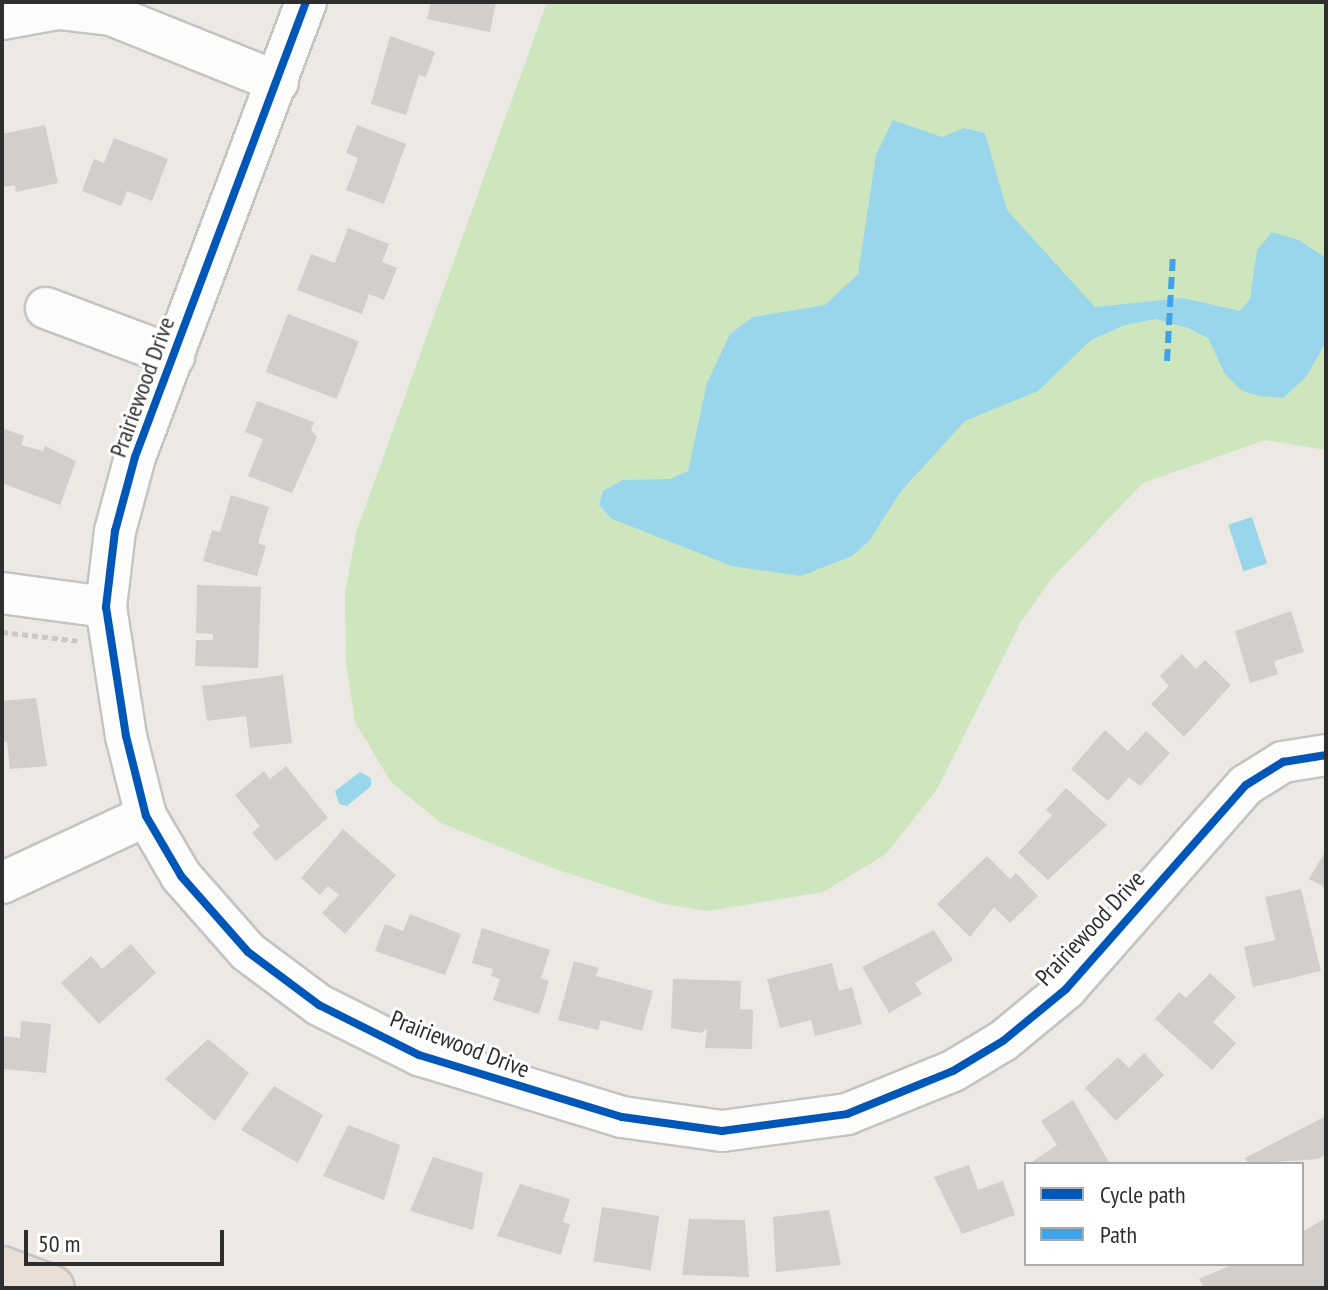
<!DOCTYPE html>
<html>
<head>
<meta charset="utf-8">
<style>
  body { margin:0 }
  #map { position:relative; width:1328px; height:1290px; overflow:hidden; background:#ece8e4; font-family:"PT Sans Narrow",sans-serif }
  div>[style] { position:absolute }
  .green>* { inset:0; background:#cee6be }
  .water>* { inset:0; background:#99d6ec; transform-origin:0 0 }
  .building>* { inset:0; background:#d1cecb; transform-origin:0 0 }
  .path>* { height:5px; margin-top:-2.5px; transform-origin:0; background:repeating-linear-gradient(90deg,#c9c9c8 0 6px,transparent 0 10px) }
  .roads { filter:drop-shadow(2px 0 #c5c4c5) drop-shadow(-2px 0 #c5c4c5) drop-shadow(0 2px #c5c4c5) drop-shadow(0 -2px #c5c4c5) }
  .minor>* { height:40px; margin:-20px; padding:0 20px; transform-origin:20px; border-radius:20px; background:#fcfcfb }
  .highway>* { height:44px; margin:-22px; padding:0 22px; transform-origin:22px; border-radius:22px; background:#eadfd6 }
  .quiet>* { height:6px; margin-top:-3px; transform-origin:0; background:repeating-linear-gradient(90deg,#3ea3eb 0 12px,transparent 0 18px) }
  .cycleway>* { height:8px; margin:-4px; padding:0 4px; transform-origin:4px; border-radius:4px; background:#0057b8 }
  span { translate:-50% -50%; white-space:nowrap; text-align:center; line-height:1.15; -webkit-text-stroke:6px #fff; paint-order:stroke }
  .street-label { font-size:24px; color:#2e2e2e }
  .frame { position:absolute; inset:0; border:4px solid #2e2e2e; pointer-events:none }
  .legend { position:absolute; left:1024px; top:1162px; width:280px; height:104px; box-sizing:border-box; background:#fff; border:2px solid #ababab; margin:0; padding:10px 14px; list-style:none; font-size:24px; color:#2e2e2e }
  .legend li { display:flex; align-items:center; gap:16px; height:40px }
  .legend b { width:40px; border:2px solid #ababab }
  .scale { position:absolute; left:24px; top:1230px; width:200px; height:36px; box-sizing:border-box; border:4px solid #2e2e2e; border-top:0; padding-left:10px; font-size:24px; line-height:28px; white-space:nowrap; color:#2e2e2e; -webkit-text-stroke:6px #fff; paint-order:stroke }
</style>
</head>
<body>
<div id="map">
  <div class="green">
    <div style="clip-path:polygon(547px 2px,1326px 2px,1326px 450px,1265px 440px,1143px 483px,1051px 579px,1021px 622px,937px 789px,886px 854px,823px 892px,708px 911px,664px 904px,558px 870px,441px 823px,391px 782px,355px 722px,346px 663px,345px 592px,357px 530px)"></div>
  </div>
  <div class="water">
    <div style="clip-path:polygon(893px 120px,942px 137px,964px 128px,985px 133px,1007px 210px,1095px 307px,1183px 298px,1240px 311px,1250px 299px,1257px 250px,1272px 232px,1299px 240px,1326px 258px,1326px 342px,1306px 377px,1283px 398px,1259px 396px,1241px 390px,1225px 374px,1208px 338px,1188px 328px,1156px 319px,1125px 325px,1091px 340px,1038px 391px,965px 421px,902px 490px,869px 541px,852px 556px,801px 576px,732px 566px,612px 519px,599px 505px,603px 491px,623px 480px,670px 479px,688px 471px,707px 383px,730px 334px,753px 317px,825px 305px,858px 274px,876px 155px)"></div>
    <div style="left:1252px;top:517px;width:49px;height:25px;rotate:72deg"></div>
    <div style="clip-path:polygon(360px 772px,371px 778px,371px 786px,347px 806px,339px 804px,335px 791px)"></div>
  </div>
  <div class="building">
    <div style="clip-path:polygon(431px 2px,496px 2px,490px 32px,427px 19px)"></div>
    <div style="clip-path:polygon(390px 36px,435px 52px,426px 77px,419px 75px,406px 115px,371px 104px)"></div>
    <div style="clip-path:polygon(45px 125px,58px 183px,16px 192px,15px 185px,2px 187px,2px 134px)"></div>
    <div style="clip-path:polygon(357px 125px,406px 144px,384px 204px,346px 190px,358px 158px,346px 153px)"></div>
    <div style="clip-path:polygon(114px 138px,168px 159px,152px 201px,127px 191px,121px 206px,82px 191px,94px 159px,104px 163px)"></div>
    <div style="clip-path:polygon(348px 228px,389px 244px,382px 262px,397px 268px,384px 300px,369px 294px,362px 314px,297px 290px,311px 254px,335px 263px)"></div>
    <div style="left:288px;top:314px;width:76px;height:62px;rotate:21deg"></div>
    <div style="clip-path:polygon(257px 401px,314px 422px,311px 430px,317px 437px,292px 493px,248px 476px,263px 439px,245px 432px)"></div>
    <div style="clip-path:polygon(2px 428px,24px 436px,21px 445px,43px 451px,45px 446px,76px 461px,60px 505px,2px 483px)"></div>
    <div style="clip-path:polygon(231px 495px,269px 507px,258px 543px,266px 546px,257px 576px,203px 561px,212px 530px,220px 532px)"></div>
    <div style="clip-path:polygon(197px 585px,261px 587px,258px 668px,195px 666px,196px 640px,213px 640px,213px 634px,196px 633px)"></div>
    <div style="clip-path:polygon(1291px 611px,1304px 652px,1274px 661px,1278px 674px,1250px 683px,1235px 631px)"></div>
    <div style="clip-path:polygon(1182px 654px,1196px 669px,1205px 660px,1231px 685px,1184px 737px,1151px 704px,1169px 686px,1160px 676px)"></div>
    <div style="clip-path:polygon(283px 675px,292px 743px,250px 748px,246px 716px,207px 721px,202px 686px)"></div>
    <div style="clip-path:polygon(36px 698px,47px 766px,10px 769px,7px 742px,2px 742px,2px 701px)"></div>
    <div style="clip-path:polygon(1105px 730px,1128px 751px,1146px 731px,1170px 753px,1140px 786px,1129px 777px,1108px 801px,1071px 769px)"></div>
    <div style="clip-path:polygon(286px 766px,328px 818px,276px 861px,252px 833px,260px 826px,235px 795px,264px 771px,270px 779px)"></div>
    <div style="clip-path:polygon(1066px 788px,1107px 825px,1048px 880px,1018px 853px,1052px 815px,1046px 810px)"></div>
    <div style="clip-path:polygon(343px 829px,396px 875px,345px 934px,322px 913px,339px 895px,328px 886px,320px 895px,301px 878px)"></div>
    <div style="clip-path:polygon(1326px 850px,1326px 888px,1309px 879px)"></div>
    <div style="clip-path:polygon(987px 856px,1010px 879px,1016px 873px,1038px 896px,1010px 923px,994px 907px,970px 937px,937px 904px)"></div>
    <div style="clip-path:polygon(1301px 889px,1321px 971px,1253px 987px,1244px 947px,1275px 940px,1265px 897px)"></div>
    <div style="clip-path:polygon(410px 914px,461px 934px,445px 975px,375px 951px,385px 924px,403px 931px)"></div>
    <div style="clip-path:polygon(482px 928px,550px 950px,541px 978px,549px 981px,539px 1014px,493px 1000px,500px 979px,491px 976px,493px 969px,472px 963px)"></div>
    <div style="clip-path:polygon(934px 930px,953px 960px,915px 983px,922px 994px,889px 1013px,862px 967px)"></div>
    <div style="clip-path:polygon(131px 944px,156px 973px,99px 1024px,61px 983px,91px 956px,102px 969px)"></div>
    <div style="clip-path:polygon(574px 961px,599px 968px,596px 976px,653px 991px,642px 1031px,601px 1020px,598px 1030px,558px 1020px)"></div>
    <div style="clip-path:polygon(832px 963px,839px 991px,852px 987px,862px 1024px,815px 1036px,811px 1020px,780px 1028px,767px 979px)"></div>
    <div style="clip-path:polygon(1210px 973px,1236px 997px,1213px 1022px,1236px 1043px,1212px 1070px,1155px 1019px,1179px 992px,1186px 998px)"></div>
    <div style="clip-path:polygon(673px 979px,741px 981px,740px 1009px,753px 1010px,752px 1049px,705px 1048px,707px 1029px,701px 1033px,671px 1028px)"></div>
    <div style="clip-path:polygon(21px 1021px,51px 1024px,46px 1073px,2px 1069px,2px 1036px,20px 1038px)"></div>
    <div style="clip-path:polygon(208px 1039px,249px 1073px,215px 1121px,165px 1079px)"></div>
    <div style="clip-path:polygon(1144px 1053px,1164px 1075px,1116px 1121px,1085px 1088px,1118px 1057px,1129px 1068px)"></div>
    <div style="clip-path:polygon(274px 1086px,323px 1115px,298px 1163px,241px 1130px)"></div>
    <div style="clip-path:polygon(1073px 1100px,1110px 1164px,1029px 1164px,1057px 1145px,1041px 1121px)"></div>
    <div style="clip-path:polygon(1326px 1116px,1326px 1154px,1318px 1159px,1249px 1164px,1245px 1158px)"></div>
    <div style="clip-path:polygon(348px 1125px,400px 1145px,384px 1200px,323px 1176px)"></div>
    <div style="clip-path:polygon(433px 1157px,483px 1173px,473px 1230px,410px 1211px)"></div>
    <div style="clip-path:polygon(969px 1165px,978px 1190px,1003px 1181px,1015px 1215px,962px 1234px,934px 1177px)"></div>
    <div style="clip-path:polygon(520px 1184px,570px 1199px,563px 1222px,570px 1224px,561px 1255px,497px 1236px)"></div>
    <div style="left:602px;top:1207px;width:58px;height:55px;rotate:9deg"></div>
    <div style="clip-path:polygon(829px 1210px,841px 1265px,776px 1272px,773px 1217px)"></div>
    <div style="clip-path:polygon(1326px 1218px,1326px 1288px,1204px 1288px,1199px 1279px,1234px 1264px,1302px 1264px,1302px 1232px)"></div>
    <div style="clip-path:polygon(689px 1219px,745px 1220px,749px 1277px,682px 1275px)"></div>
  </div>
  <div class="path">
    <div style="left:2px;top:632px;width:79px;rotate:6.6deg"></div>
  </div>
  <div class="roads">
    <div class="minor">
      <div style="left:306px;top:2px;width:486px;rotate:110.6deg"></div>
      <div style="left:135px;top:457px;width:77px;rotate:105.1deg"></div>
      <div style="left:115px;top:531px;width:77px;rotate:96.8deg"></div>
      <div style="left:106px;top:607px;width:131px;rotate:81.2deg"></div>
      <div style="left:126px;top:736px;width:82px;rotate:76deg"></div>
      <div style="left:146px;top:816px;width:69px;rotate:59.7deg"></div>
      <div style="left:181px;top:876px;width:101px;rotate:48.6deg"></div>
      <div style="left:248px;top:952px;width:89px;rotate:36.7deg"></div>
      <div style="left:319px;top:1005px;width:112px;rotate:26.6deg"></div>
      <div style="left:419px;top:1055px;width:212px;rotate:17deg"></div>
      <div style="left:622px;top:1117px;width:101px;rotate:8deg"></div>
      <div style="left:722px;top:1131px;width:126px;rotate:-7.7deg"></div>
      <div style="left:847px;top:1114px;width:114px;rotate:-22.1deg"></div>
      <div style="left:953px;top:1071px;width:58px;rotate:-31deg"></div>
      <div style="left:1003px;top:1041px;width:82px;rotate:-39.5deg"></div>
      <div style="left:1066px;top:989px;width:272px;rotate:-48.6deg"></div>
      <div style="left:1246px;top:785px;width:44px;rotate:-31.9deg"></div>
      <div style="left:1283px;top:762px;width:44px;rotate:-9.2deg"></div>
      <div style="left:2px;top:19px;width:58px;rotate:-10deg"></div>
      <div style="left:59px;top:9px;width:52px;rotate:6.6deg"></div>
      <div style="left:111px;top:15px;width:180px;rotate:21.9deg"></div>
      <div style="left:46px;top:308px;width:137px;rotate:20.6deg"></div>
      <div style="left:2px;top:593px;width:105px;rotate:7.7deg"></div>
      <div style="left:2px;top:883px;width:159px;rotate:-25deg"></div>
    </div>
    <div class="highway">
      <div style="left:2px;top:1269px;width:53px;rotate:20.8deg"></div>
    </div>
  </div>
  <div class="quiet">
    <div style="left:1167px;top:361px;width:106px;rotate:-86.8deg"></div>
  </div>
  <div class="cycleway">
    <div style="left:306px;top:2px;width:486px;rotate:110.6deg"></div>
    <div style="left:135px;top:457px;width:77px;rotate:105.1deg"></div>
    <div style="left:115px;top:531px;width:77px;rotate:96.8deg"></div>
    <div style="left:106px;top:607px;width:131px;rotate:81.2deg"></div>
    <div style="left:126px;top:736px;width:82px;rotate:76deg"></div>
    <div style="left:146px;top:816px;width:69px;rotate:59.7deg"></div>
    <div style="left:181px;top:876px;width:101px;rotate:48.6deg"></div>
    <div style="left:248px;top:952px;width:89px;rotate:36.7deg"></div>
    <div style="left:319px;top:1005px;width:112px;rotate:26.6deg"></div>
    <div style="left:419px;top:1055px;width:212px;rotate:17deg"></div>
    <div style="left:622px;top:1117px;width:101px;rotate:8deg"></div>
    <div style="left:722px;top:1131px;width:126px;rotate:-7.7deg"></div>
    <div style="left:847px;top:1114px;width:114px;rotate:-22.1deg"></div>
    <div style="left:953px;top:1071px;width:58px;rotate:-31deg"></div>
    <div style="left:1003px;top:1041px;width:82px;rotate:-39.5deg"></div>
    <div style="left:1066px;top:989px;width:272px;rotate:-48.6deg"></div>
    <div style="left:1246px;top:785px;width:44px;rotate:-31.9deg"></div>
    <div style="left:1283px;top:762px;width:44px;rotate:-9.2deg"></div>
  </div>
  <div class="street-label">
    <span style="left:142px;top:387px;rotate:-70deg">Prairiewood Drive</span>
    <span style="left:1090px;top:928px;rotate:-47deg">Prairiewood Drive</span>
    <span style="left:460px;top:1044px;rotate:21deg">Prairiewood Drive</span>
  </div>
  <div class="frame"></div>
  <ul class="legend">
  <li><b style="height:10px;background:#0057b8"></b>Cycle path</li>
  <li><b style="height:10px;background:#3ea3eb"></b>Path</li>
  </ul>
  <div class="scale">50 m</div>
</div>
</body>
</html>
